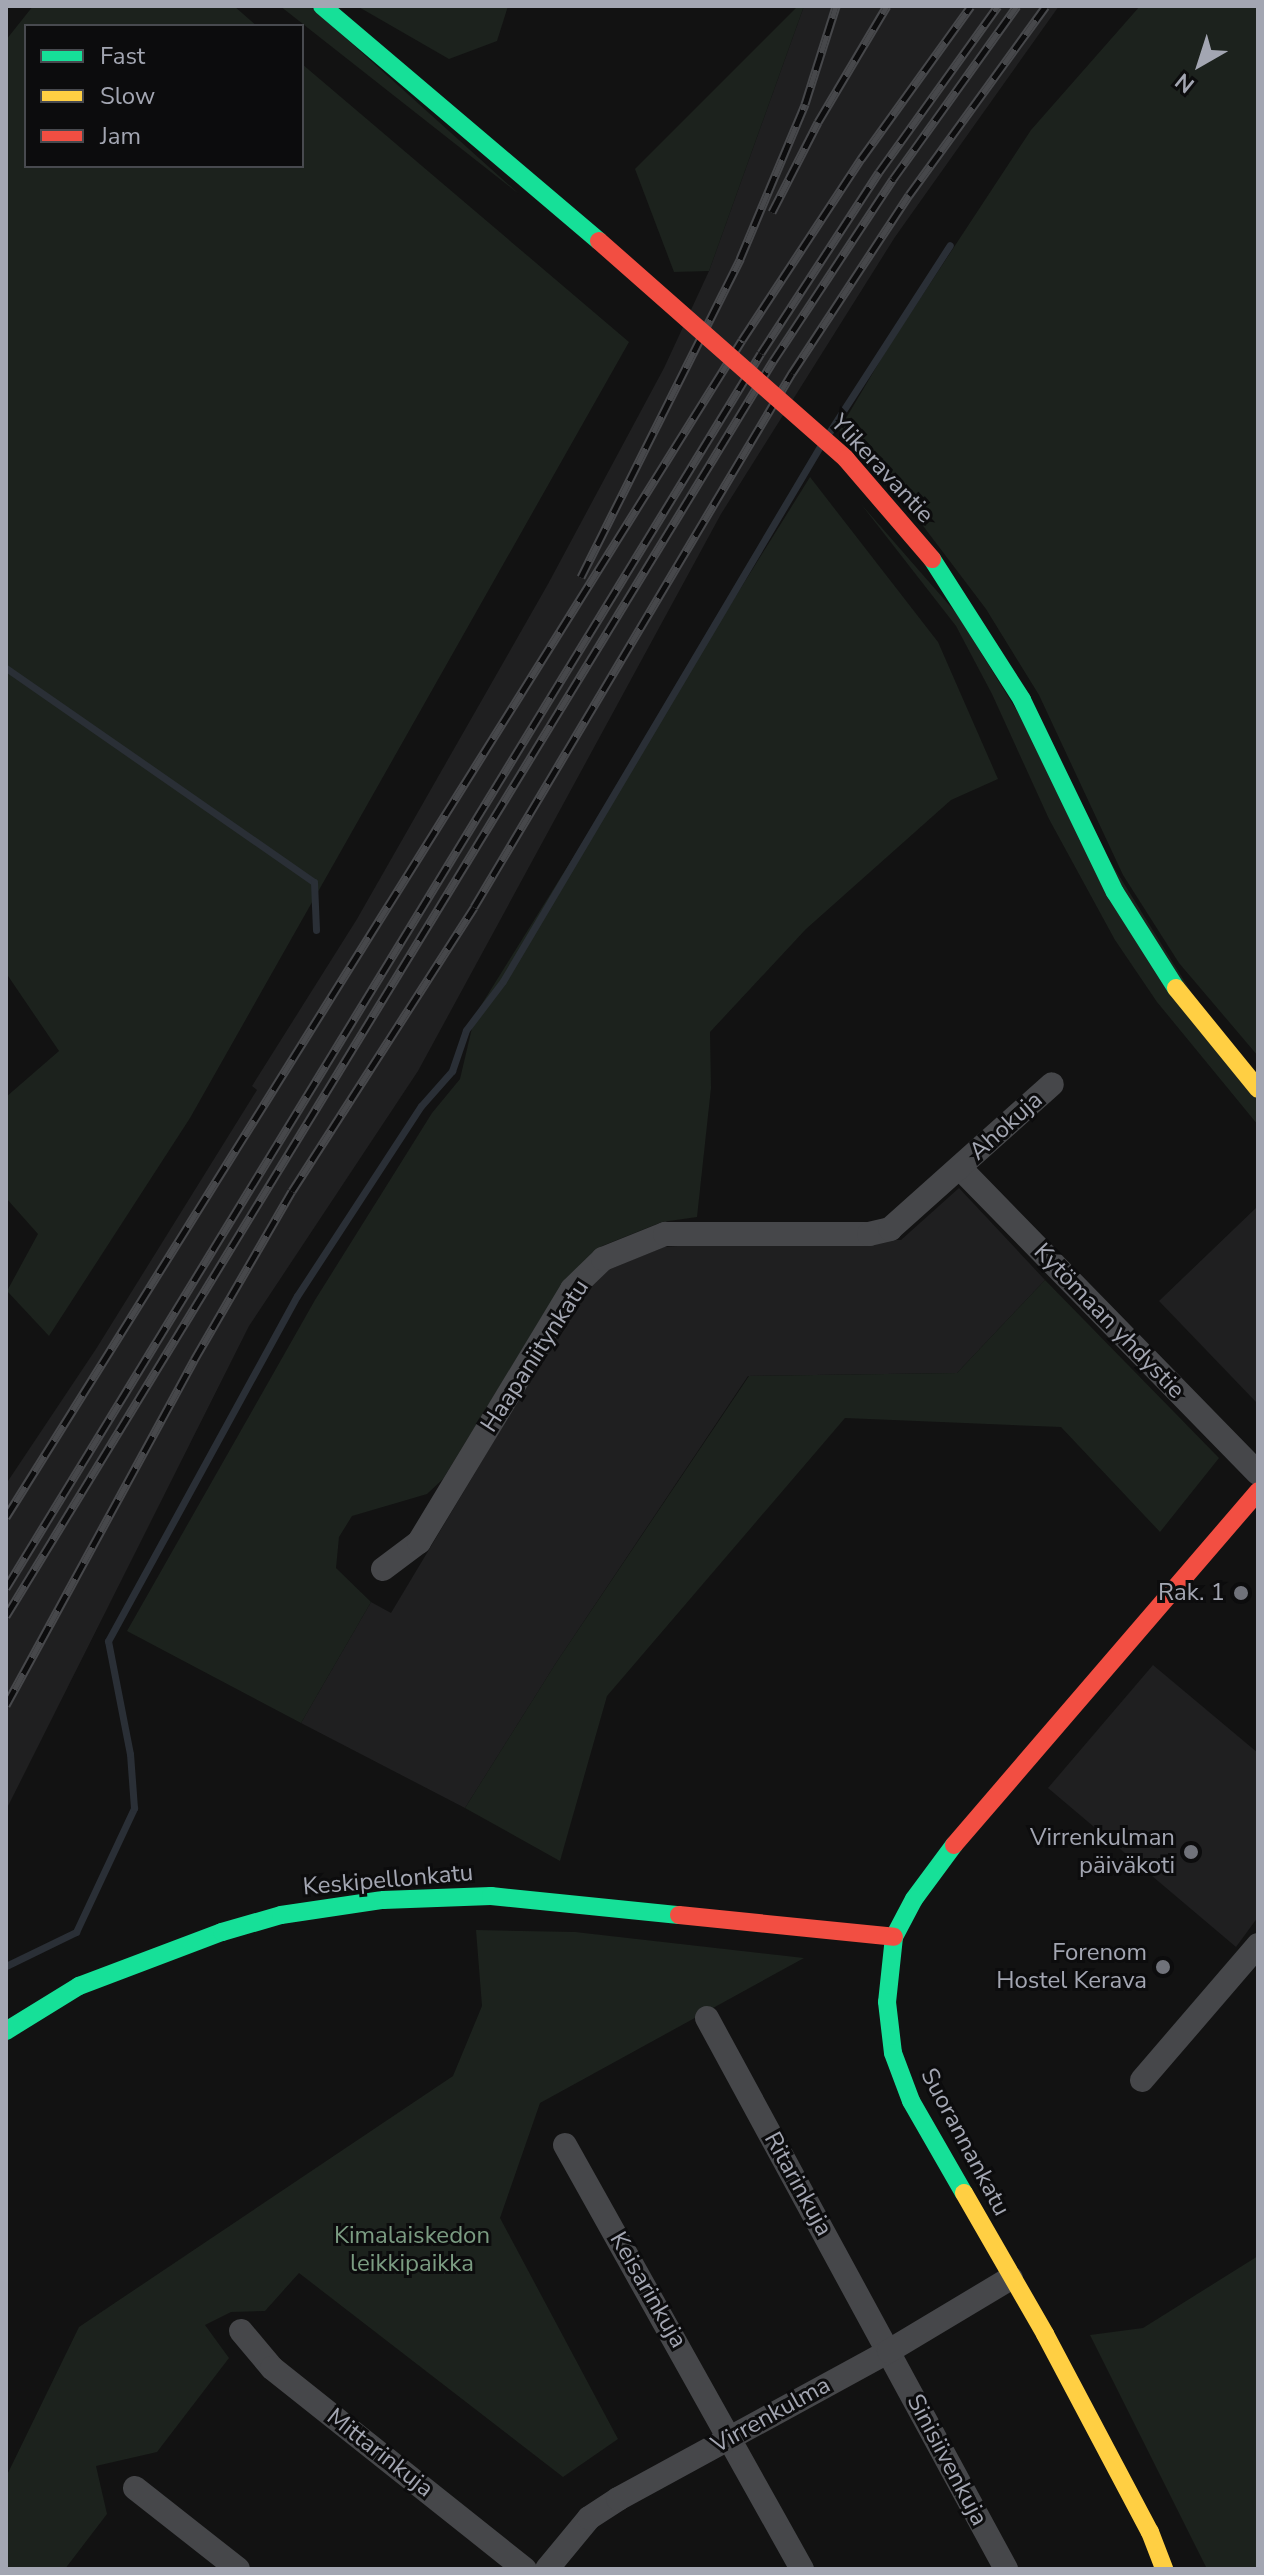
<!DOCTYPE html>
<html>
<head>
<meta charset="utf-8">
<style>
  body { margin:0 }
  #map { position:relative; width:1264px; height:2575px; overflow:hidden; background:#121212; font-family:"Nunito Sans",sans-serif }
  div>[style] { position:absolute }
  .built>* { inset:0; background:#1f1f20 }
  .green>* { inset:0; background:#1c221d }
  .stream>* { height:7px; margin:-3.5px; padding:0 3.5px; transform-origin:3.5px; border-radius:3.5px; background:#2a2f36 }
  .street>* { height:24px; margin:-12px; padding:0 12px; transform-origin:12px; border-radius:12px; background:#46474a }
  .fast>* { height:18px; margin:-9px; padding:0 9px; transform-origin:9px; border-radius:9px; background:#16e098 }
  .slow>* { height:18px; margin:-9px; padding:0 9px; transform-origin:9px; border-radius:9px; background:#ffcf43 }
  .jam>* { height:18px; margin:-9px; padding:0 9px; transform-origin:9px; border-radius:9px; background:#f24e42 }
  .rail>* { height:9px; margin-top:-4.5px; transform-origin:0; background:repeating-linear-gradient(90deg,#0c0c0d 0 18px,#47484b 0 36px); box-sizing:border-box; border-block:2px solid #47484b }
  .jam-bridge>* { height:18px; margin:-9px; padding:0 9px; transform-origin:9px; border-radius:9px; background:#f24e42 }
  .dots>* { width:22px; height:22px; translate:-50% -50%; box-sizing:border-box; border:4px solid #0c0c0d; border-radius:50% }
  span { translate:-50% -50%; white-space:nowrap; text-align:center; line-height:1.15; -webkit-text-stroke:6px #0c0c0d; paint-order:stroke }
  .street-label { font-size:24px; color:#a3a6b2 }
  .poi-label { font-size:24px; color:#a3a6b2 }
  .right { translate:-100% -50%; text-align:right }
  .park-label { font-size:24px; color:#7b9c82 }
  .frame { position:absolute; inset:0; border:8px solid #a3a6b2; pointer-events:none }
  .legend { position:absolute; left:24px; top:24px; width:280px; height:144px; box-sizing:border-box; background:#0c0c0d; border:2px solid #484a4f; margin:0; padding:10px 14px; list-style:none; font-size:24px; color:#a3a6b2 }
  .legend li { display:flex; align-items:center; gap:16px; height:40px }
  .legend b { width:40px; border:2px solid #484a4f }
  .north { position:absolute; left:1160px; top:24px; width:80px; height:80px; -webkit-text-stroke:6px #0c0c0d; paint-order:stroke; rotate:219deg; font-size:22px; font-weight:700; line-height:32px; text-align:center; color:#a3a6b2 }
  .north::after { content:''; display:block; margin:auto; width:28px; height:36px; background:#a3a6b2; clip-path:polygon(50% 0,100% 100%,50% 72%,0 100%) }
</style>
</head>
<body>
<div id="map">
  <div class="built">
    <div style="clip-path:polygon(804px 6px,1059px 6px,895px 237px,721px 514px,418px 1071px,249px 1326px,6px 1810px,6px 1484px,96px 1349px,257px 1090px,252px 1086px,357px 919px,548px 584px,664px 368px,709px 271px)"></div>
    <div style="clip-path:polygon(959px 1188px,1045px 1280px,957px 1373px,748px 1376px,556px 1663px,465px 1808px,301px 1723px,371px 1602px,391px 1613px,579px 1299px,608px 1270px,664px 1247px,742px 1241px,901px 1240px)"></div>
    <div style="clip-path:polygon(1258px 1206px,1258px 1401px,1256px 1402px,1159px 1301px)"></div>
    <div style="clip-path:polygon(1153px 1665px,1258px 1753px,1258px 1917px,1236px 1947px,1048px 1788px)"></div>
  </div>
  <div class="green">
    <div style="clip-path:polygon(33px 6px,234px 6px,257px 26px,26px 26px,26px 166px,302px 166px,302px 64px,629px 342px,190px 1118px,49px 1336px,7px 1291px,38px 1234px,6px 1198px,6px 1097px,59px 1051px,6px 973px,6px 40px)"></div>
    <div style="clip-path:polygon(280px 6px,310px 6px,519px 194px)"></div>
    <div style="clip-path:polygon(357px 6px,508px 6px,497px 41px,449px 59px)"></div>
    <div style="clip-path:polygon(798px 6px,804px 6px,709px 271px,674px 272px,635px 169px)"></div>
    <div style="clip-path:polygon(1140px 6px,1258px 6px,1258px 1056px,1179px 963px,1123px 875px,1039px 695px,986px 609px,908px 506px,839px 430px,887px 349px,1031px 130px)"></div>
    <div style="clip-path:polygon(810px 477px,938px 642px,998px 779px,951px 800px,806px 929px,710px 1032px,711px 1088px,697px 1217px,662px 1222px,602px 1246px,541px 1318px,443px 1479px,427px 1494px,352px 1516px,339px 1537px,336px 1568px,371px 1602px,301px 1723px,127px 1631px,315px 1300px,432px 1113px,460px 1079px,475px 1015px)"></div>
    <div style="clip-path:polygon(861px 504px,957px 614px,1258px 1100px,1258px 1125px,1157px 1002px,1115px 940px,1049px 819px,992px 694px,956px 626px)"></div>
    <div style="clip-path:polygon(1045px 1280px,1219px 1458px,1160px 1532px,1061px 1427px,845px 1418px,607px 1696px,560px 1861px,465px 1808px,556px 1663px,749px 1376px,957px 1373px)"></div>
    <div style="clip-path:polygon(476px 1930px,575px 1932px,804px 1958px,540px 2103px,500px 2218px,618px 2439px,563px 2477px,299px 2273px,265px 2311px,231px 2312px,205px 2325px,229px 2358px,157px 2452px,96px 2466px,107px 2514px,65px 2569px,6px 2569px,6px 2477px,79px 2327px,453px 2076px,482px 2006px)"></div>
    <div style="clip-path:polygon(1258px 2256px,1258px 2569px,1207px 2569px,1090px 2335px,1143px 2328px)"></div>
  </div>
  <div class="stream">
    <div style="left:830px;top:431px;width:221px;rotate:-57.2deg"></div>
    <div style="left:6px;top:668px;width:375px;rotate:34.8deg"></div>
    <div style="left:314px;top:882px;width:48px;rotate:87.6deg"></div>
    <div style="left:6px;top:1966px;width:78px;rotate:-25.9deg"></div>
    <div style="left:76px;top:1932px;width:137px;rotate:-64.9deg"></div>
    <div style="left:134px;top:1808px;width:54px;rotate:-94.2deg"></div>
    <div style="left:130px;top:1754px;width:115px;rotate:-101deg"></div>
    <div style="left:108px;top:1641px;width:393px;rotate:-61.3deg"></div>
    <div style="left:297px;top:1296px;width:227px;rotate:-56.9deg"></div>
    <div style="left:421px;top:1106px;width:47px;rotate:-48.5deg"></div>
    <div style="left:452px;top:1071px;width:43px;rotate:-71.1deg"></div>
    <div style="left:466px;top:1030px;width:61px;rotate:-52.9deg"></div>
    <div style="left:503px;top:981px;width:620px;rotate:-59.34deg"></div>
  </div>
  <div class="street">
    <div style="left:960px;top:1168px;width:426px;rotate:45.7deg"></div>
    <div style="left:383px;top:1569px;width:45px;rotate:-36.9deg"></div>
    <div style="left:419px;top:1542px;width:296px;rotate:-58.8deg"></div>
    <div style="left:572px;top:1289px;width:43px;rotate:-44.1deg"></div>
    <div style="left:603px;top:1259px;width:67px;rotate:-22deg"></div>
    <div style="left:665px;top:1234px;width:204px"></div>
    <div style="left:869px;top:1234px;width:22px;rotate:-13deg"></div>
    <div style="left:890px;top:1229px;width:217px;rotate:-41.8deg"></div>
    <div style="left:707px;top:2018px;width:627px;rotate:61.51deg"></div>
    <div style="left:1142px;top:2080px;width:178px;rotate:-49.3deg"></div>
    <div style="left:565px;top:2145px;width:486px;rotate:60.8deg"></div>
    <div style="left:241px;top:2331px;width:48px;rotate:50deg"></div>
    <div style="left:272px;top:2368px;width:323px;rotate:38.5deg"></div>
    <div style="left:135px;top:2488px;width:131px;rotate:38.2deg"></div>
    <div style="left:547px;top:2569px;width:66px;rotate:-50.5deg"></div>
    <div style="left:589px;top:2518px;width:35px;rotate:-33deg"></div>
    <div style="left:618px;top:2499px;width:309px;rotate:-28.6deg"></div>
    <div style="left:889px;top:2351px;width:142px;rotate:-30.9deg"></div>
  </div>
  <div class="fast">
    <div style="left:322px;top:6px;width:363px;rotate:40.3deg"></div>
    <div style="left:932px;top:559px;width:167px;rotate:57.4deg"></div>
    <div style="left:1022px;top:700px;width:213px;rotate:64.2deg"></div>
    <div style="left:1115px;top:892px;width:114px;rotate:57.6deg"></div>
    <div style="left:954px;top:1845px;width:67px;rotate:126.5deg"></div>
    <div style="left:914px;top:1899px;width:43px;rotate:117.8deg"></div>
    <div style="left:894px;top:1937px;width:65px;rotate:96.1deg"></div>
    <div style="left:887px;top:2002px;width:51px;rotate:83.3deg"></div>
    <div style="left:893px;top:2053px;width:51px;rotate:69.4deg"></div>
    <div style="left:911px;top:2101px;width:106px;rotate:60.1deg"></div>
    <div style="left:6px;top:2031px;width:86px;rotate:-31.7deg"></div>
    <div style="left:79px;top:1986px;width:153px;rotate:-20.7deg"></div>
    <div style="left:222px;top:1932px;width:61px;rotate:-16.1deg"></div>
    <div style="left:281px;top:1915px;width:103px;rotate:-8.4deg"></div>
    <div style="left:383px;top:1900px;width:108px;rotate:-2.1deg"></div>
    <div style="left:491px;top:1896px;width:189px;rotate:5.8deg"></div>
  </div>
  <div class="slow">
    <div style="left:1176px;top:988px;width:130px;rotate:50.9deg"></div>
    <div style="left:964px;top:2193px;width:163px;rotate:60.1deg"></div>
    <div style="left:1045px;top:2334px;width:224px;rotate:62.1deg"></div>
    <div style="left:1150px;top:2532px;width:40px;rotate:69deg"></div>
  </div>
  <div class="jam">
    <div style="left:954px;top:1845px;width:467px;rotate:-49.3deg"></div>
    <div style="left:679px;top:1915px;width:216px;rotate:5.8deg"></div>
  </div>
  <div class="rail">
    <div style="left:772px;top:212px;width:101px;rotate:-62.9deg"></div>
    <div style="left:818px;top:122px;width:135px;rotate:-59.3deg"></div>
    <div style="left:581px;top:577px;width:356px;rotate:-63.4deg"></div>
    <div style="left:740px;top:259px;width:168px;rotate:-67.2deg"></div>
    <div style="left:805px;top:104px;width:103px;rotate:-72.4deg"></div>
    <div style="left:6px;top:1517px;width:1388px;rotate:-57.98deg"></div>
    <div style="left:742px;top:340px;width:217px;rotate:-56.7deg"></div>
    <div style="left:861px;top:159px;width:188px;rotate:-54.3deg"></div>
    <div style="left:6px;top:1588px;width:1447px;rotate:-58.56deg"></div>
    <div style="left:761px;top:353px;width:216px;rotate:-56.9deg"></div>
    <div style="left:879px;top:172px;width:204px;rotate:-54.4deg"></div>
    <div style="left:6px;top:1616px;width:1471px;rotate:-58.57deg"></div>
    <div style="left:773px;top:361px;width:218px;rotate:-56.6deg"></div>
    <div style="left:893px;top:179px;width:213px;rotate:-54.4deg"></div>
    <div style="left:6px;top:1705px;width:393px;rotate:-61.4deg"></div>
    <div style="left:194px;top:1360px;width:195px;rotate:-59.9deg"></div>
    <div style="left:292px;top:1191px;width:337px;rotate:-57.3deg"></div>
    <div style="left:474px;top:907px;width:622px;rotate:-59.23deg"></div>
    <div style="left:792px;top:373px;width:213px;rotate:-56.7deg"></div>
    <div style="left:909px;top:195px;width:233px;rotate:-54.1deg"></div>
  </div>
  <div class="jam-bridge">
    <div style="left:599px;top:241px;width:329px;rotate:41.4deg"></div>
    <div style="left:846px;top:459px;width:132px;rotate:49.3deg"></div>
  </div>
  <div class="dots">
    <div style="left:1241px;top:1593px;background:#70727a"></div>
    <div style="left:1191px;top:1852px;background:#70727a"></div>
    <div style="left:1163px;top:1967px;background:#70727a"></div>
  </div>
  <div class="street-label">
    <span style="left:882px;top:469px;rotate:47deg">Ylikeravantie</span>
    <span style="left:1006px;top:1126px;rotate:-42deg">Ahokuja</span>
    <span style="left:1109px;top:1321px;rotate:46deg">Kytömaan yhdystie</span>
    <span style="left:535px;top:1356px;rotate:-57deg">Haapaniitynkatu</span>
    <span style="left:388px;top:1880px;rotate:-5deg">Keskipellonkatu</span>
    <span style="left:965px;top:2142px;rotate:62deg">Suorannankatu</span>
    <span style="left:798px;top:2184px;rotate:61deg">Ritarinkuja</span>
    <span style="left:648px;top:2290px;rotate:60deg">Keisarinkuja</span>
    <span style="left:771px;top:2415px;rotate:-29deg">Virrenkulma</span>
    <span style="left:380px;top:2453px;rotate:38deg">Mittarinkuja</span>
    <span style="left:947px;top:2460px;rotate:62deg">Sinisiivenkuja</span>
  </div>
  <div class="poi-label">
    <span class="right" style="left:1225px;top:1593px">Rak. 1</span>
    <span class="right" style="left:1175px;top:1852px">Virrenkulman<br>päiväkoti</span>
    <span class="right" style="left:1147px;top:1967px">Forenom<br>Hostel Kerava</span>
  </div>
  <div class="park-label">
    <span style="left:412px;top:2250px">Kimalaiskedon<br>leikkipaikka</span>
  </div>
  <div class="frame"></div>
  <ul class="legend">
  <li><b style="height:10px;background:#16e098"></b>Fast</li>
  <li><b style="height:10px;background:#ffcf43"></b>Slow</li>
  <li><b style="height:10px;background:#f24e42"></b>Jam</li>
  </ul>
  <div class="north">N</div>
</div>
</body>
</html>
